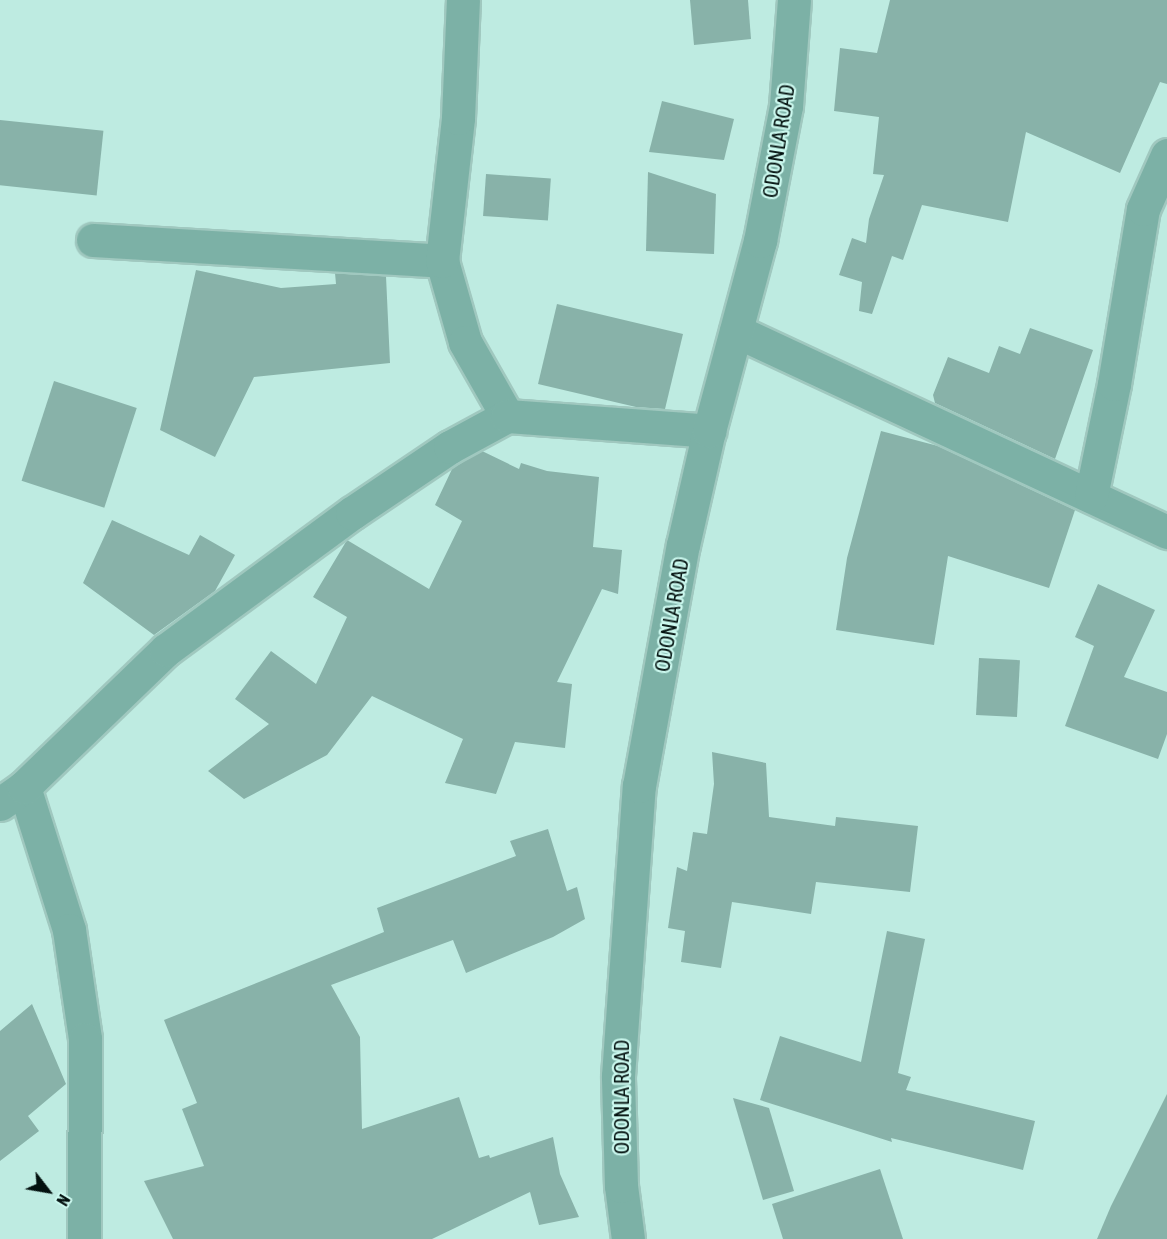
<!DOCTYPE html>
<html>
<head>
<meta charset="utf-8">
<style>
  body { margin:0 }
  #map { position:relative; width:1167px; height:1239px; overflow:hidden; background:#beebe1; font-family:"Asap Condensed",sans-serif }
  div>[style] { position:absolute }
  .building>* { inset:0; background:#88b2a9; transform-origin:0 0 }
  .roads { filter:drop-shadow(2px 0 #a0c8bf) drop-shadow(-2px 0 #a0c8bf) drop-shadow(0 2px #a0c8bf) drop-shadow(0 -2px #a0c8bf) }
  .minor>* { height:33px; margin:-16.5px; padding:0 16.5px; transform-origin:16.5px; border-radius:16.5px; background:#7cb1a6 }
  span { translate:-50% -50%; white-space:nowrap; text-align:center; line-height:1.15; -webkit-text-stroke:4.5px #cbf8ee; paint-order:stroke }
  .street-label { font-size:21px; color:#03110f }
  .north { position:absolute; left:18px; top:1161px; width:60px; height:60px; -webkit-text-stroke:4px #cbf8ee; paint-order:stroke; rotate:121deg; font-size:16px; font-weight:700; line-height:24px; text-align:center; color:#03110f }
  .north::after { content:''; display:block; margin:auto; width:21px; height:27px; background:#03110f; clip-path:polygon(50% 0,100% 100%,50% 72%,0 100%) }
</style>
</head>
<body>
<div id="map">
  <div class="building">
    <div style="clip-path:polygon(690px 0,748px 0,751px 39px,694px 45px)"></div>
    <div style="clip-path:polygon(890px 0,1167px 0,1167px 84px,1160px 82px,1120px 173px,1026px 132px,1008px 222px,922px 205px,903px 260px,892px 256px,872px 314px,859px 311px,862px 282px,839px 275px,852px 238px,866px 243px,869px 219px,884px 175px,873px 174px,879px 117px,834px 111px,840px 48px,877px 53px)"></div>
    <div style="clip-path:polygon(662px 101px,734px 119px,724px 160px,649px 152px)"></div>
    <div style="left:0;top:120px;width:104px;height:65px;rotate:6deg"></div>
    <div style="clip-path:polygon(648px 172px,716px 194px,714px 254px,646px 251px)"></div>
    <div style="left:486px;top:174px;width:65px;height:42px;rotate:4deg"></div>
    <div style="clip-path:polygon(196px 270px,281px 288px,336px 284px,335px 273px,386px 276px,390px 363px,254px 377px,215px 457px,160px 430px)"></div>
    <div style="clip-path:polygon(557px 304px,683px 334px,665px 409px,636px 407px,538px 384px)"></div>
    <div style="clip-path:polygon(1030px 328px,1093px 350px,1055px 459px,935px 403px,933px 395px,948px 357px,989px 373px,999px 346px,1020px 354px)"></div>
    <div style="left:54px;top:381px;width:87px;height:105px;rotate:18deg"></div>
    <div style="clip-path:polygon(881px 431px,938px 446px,1075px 510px,1049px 588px,948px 556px,934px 645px,836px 630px,847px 558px)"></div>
    <div style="clip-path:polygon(482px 451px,519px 469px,521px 463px,547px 471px,599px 477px,593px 547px,622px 550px,618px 594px,602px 589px,557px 682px,572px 684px,565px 748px,515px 742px,496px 794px,445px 783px,463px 739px,372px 696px,327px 755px,244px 799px,208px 771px,269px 724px,235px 699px,271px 651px,316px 684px,347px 617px,313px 597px,347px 540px,429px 589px,462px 521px,435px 505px,453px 467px)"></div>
    <div style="clip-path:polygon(112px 520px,189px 555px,200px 535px,235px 555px,215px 591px,154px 635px,83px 583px)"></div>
    <div style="clip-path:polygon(1098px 584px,1155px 610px,1124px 677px,1167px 692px,1167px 734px,1158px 759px,1065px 726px,1094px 646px,1075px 637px)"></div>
    <div style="left:979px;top:658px;width:41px;height:57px;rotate:3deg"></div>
    <div style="clip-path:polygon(712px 752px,766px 763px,769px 817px,835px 826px,836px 817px,918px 826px,910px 892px,816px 882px,811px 914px,732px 902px,721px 968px,681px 962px,685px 931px,668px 928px,677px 867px,687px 871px,693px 832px,707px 834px,714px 784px)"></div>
    <div style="clip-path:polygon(548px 829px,567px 891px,577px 887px,585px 919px,553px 937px,466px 973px,453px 940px,331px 985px,360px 1037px,362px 1129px,459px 1097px,479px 1158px,489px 1155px,490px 1158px,553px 1137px,560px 1174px,579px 1217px,539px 1225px,530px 1192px,432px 1239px,173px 1239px,144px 1181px,204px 1166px,182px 1109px,197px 1103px,164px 1020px,384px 932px,377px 908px,516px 856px,510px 841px)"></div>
    <div style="clip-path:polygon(887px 931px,925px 939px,898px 1073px,911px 1077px,906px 1090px,1035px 1121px,1023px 1170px,891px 1138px,892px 1142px,760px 1100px,780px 1036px,861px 1062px)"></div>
    <div style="clip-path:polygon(32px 1004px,66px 1084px,28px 1116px,39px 1131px,0 1161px,0 1031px)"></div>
    <div style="clip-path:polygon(1167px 1094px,1167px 1239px,1097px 1239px,1111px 1206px)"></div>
    <div style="clip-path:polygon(733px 1098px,769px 1108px,794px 1191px,763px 1200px)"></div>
    <div style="clip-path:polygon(880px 1169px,903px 1239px,783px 1239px,772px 1204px)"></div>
  </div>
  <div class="roads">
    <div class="minor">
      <div style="left:93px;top:240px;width:350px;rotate:3.4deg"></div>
      <div style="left:442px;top:261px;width:84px;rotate:74.1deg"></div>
      <div style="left:465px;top:342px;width:85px;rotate:60.4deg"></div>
      <div style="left:442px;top:261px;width:144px;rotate:-83.6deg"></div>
      <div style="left:458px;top:118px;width:118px;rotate:-87.6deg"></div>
      <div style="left:736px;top:331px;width:476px;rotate:25deg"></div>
      <div style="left:1091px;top:496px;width:114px;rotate:-78.4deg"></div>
      <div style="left:1114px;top:384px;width:177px;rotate:-80.6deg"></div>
      <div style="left:1143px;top:209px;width:59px;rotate:-66deg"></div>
      <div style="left:24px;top:787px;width:150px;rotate:72.5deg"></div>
      <div style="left:69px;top:930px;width:110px;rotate:81.6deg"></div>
      <div style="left:85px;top:1039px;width:200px;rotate:90.3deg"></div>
      <div style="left:0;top:804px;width:29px;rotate:-35deg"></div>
      <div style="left:24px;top:787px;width:197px;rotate:-44deg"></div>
      <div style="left:166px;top:650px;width:231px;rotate:-36.4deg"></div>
      <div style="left:352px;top:513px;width:118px;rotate:-34deg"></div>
      <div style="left:450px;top:447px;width:65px;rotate:-28.5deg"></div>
      <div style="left:507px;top:416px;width:203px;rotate:4.2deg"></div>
      <div style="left:628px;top:1239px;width:53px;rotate:-97.5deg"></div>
      <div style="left:621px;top:1186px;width:110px;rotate:-91.6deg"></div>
      <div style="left:618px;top:1076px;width:291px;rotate:-85.9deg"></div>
      <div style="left:639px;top:786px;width:245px;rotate:-79.7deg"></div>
      <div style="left:683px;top:545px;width:117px;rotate:-77.2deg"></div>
      <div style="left:709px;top:431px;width:197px;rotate:-75deg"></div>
      <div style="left:760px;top:241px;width:137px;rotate:-79.1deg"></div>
      <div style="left:786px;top:106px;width:106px;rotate:-85.7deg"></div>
    </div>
  </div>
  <div class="street-label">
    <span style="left:778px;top:141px;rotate:-81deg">ODONLA ROAD</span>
    <span style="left:671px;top:615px;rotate:-80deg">ODONLA ROAD</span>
    <span style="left:621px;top:1097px;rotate:-90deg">ODONLA ROAD</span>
  </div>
  <div class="north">N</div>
</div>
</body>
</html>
